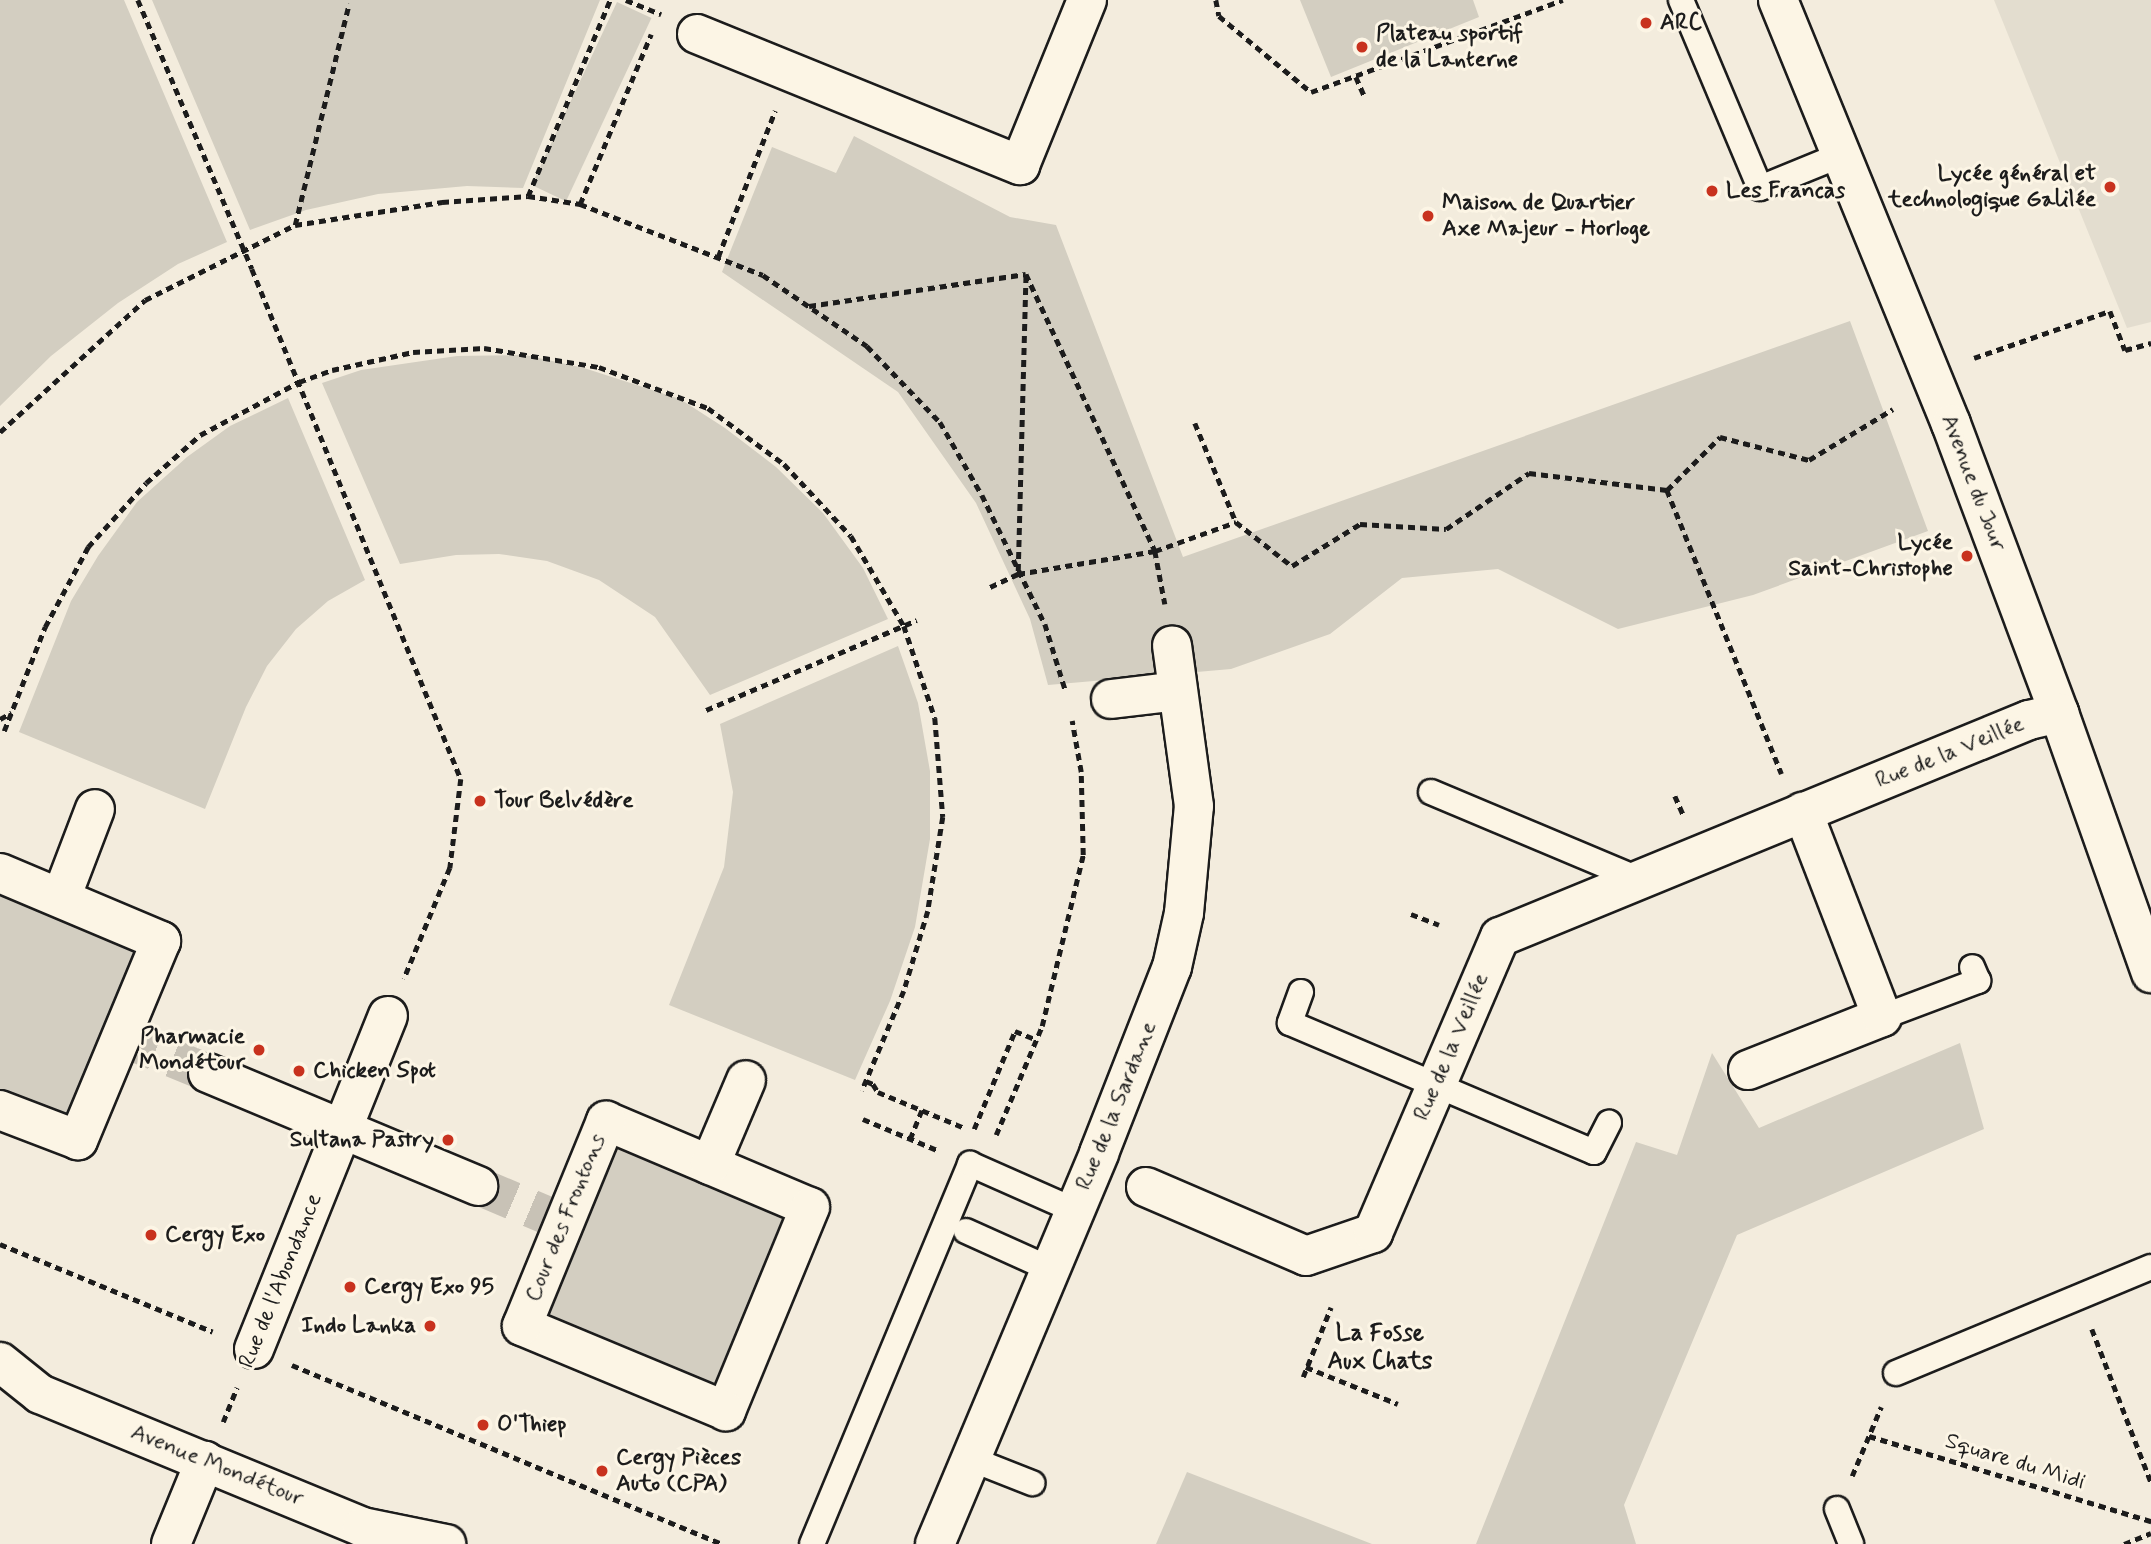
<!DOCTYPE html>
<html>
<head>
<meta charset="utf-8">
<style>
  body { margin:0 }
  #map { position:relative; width:2151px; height:1544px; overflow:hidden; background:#f3ecdd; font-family:Mynerve,sans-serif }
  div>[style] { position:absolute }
  .built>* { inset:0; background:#e3ddcf }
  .green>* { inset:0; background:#d3cec1; transform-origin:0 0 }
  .street-tunnel>* { height:38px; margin-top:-19px; transform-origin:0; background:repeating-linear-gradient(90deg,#c8c2b6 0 38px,transparent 0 57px) }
  .path>* { height:4.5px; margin-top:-2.25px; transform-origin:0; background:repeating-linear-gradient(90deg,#1c1c1c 0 7px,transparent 0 12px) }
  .roads { filter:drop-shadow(2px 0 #1c1c1c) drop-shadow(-2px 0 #1c1c1c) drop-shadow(0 2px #1c1c1c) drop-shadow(0 -2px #1c1c1c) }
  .lane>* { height:24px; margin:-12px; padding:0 12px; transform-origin:12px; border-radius:12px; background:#fcf5e5 }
  .street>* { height:38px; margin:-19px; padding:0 19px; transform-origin:19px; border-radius:19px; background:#fcf5e5 }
  .dots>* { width:19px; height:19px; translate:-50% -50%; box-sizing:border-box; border:4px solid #fcf5e5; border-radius:50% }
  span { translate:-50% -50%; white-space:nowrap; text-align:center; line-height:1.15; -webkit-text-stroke:6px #fcf5e5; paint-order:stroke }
  .poi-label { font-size:23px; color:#1c1c1c; font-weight:700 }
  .left { translate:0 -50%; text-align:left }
  .right { translate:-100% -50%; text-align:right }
  .street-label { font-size:23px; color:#1c1c1c }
  .neighbourhood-label { font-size:24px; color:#1c1c1c; font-weight:700 }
</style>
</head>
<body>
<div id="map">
  <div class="built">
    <div style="clip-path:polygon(1994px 0,2151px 0,2151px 322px,2127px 328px)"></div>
  </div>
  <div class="green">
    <div style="clip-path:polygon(0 0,124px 0,227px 242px,178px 264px,118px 303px,51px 356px,0 406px)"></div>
    <div style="clip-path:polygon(152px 0,600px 0,523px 188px,467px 186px,378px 194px,306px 210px,250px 230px)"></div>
    <div style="clip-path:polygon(1300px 0,1473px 0,1479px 17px,1331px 77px)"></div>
    <div style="left:617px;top:2px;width:38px;height:202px;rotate:25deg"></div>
    <div style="clip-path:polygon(854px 136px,1010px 217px,1056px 225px,1183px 557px,1850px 321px,1928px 531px,1753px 595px,1618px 629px,1498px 569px,1402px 578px,1330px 634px,1231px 669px,1048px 685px,1030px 619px,976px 503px,898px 392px,722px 272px,772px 147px,836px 173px)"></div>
    <div style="clip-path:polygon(525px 355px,584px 368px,680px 399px,725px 428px,776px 467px,823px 513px,863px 568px,888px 619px,710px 695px,655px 617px,599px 580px,547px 561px,499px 554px,456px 555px,400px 564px,322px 383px,361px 370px,402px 364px,457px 356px)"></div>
    <div style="clip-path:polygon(288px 398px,365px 580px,328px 601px,296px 629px,267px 666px,246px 707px,205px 809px,19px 732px,71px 601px,98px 556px,137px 502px,187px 457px,230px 426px)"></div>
    <div style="clip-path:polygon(898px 646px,918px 703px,930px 771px,930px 839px,915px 927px,890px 1001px,855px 1080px,669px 1005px,724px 867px,733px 792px,720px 724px)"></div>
    <div style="clip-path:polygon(0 889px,148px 948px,70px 1125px,0 1097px)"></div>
    <div style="clip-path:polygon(1960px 1043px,1984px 1129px,1737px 1235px,1624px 1505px,1636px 1544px,1476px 1544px,1636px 1142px,1677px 1155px,1712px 1053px,1759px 1128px)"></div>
    <div style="left:612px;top:1140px;width:199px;height:196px;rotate:23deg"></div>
    <div style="clip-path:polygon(1187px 1472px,1372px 1544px,1156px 1544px)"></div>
  </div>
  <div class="street-tunnel">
    <div style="left:120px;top:1037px;width:95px;rotate:22.2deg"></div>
    <div style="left:478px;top:1186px;width:92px;rotate:23deg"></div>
  </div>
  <div class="path">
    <div style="left:138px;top:0;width:292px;rotate:67deg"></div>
    <div style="left:252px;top:269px;width:551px;rotate:67.72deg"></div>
    <div style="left:461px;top:779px;width:90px;rotate:97deg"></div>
    <div style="left:450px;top:868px;width:120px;rotate:112.5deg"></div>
    <div style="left:626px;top:0;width:38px;rotate:22deg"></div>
    <div style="left:1216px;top:0;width:16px;rotate:79deg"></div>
    <div style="left:1219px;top:16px;width:119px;rotate:39.6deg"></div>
    <div style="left:1311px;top:92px;width:268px;rotate:-20.1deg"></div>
    <div style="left:1356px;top:77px;width:20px;rotate:66deg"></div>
    <div style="left:528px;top:196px;width:212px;rotate:-67.3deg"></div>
    <div style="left:580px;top:204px;width:184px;rotate:-67.3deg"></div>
    <div style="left:295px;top:225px;width:228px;rotate:-76.3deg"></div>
    <div style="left:718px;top:257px;width:157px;rotate:-68.7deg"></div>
    <div style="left:1026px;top:274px;width:306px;rotate:65deg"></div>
    <div style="left:1155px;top:551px;width:54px;rotate:79.3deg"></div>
    <div style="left:809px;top:306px;width:219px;rotate:-8.4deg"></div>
    <div style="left:1974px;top:358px;width:144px;rotate:-19.1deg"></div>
    <div style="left:2110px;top:311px;width:42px;rotate:69deg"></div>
    <div style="left:2125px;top:350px;width:27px;rotate:-15deg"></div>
    <div style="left:1195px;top:423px;width:107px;rotate:67.5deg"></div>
    <div style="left:0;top:432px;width:196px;rotate:-42.3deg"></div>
    <div style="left:145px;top:300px;width:168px;rotate:-26.6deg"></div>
    <div style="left:295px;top:225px;width:149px;rotate:-8.9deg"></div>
    <div style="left:442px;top:202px;width:86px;rotate:-4deg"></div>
    <div style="left:528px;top:196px;width:53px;rotate:8.7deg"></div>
    <div style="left:580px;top:204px;width:196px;rotate:21.2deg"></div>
    <div style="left:763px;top:275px;width:126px;rotate:34.3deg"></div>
    <div style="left:867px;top:346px;width:105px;rotate:46.2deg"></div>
    <div style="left:940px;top:422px;width:84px;rotate:60.1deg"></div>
    <div style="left:982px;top:495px;width:144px;rotate:64deg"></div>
    <div style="left:1045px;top:624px;width:71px;rotate:72.8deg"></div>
    <div style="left:1667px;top:490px;width:306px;rotate:68deg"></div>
    <div style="left:1018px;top:571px;width:296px;rotate:-88.5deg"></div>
    <div style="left:990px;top:587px;width:31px;rotate:-25deg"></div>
    <div style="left:1018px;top:574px;width:139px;rotate:-9.5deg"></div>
    <div style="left:1155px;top:551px;width:86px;rotate:-19.7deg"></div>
    <div style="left:1236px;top:522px;width:71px;rotate:38.2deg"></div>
    <div style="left:1292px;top:566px;width:80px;rotate:-31.7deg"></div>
    <div style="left:1360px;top:524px;width:86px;rotate:3.3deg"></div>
    <div style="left:1446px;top:529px;width:100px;rotate:-34deg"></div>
    <div style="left:1529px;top:473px;width:139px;rotate:7deg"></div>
    <div style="left:1667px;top:490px;width:75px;rotate:-45deg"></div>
    <div style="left:1720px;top:437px;width:92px;rotate:14.5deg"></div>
    <div style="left:1809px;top:460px;width:98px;rotate:-31.3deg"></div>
    <div style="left:706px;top:710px;width:229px;rotate:-23.1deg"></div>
    <div style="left:0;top:719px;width:13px;rotate:-29deg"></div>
    <div style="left:4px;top:731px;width:112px;rotate:-68.5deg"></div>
    <div style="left:45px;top:627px;width:91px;rotate:-61.7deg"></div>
    <div style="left:88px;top:547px;width:86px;rotate:-47.8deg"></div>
    <div style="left:146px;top:483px;width:72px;rotate:-41.6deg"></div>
    <div style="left:200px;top:435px;width:112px;rotate:-28.2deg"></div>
    <div style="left:299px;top:382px;width:35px;rotate:-20deg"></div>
    <div style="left:332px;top:370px;width:83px;rotate:-12.5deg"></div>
    <div style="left:413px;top:352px;width:71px;rotate:-3.2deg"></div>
    <div style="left:484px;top:348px;width:117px;rotate:9.4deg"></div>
    <div style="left:599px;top:367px;width:116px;rotate:20.6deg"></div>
    <div style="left:708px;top:408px;width:94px;rotate:36.4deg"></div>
    <div style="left:784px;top:464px;width:98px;rotate:47.1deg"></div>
    <div style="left:851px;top:536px;width:104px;rotate:59.5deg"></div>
    <div style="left:904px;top:626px;width:97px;rotate:71.4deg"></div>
    <div style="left:935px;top:718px;width:99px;rotate:85.4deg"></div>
    <div style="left:943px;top:817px;width:95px;rotate:99.1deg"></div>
    <div style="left:928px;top:911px;width:84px;rotate:106.7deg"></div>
    <div style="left:904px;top:991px;width:108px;rotate:112.8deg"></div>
    <div style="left:1675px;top:796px;width:20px;rotate:66deg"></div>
    <div style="left:1411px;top:914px;width:30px;rotate:21deg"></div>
    <div style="left:866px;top:1081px;width:8px;rotate:23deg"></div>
    <div style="left:873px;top:1084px;width:9px;rotate:58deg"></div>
    <div style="left:878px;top:1092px;width:94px;rotate:22.5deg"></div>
    <div style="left:863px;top:1119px;width:80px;rotate:22.7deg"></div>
    <div style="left:974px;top:1129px;width:106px;rotate:-67.3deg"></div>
    <div style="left:1015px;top:1031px;width:24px;rotate:22deg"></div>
    <div style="left:996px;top:1135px;width:118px;rotate:-67.1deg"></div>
    <div style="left:1042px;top:1026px;width:176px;rotate:-76.5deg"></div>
    <div style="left:1083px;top:855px;width:83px;rotate:-91.4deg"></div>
    <div style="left:1081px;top:772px;width:52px;rotate:-100deg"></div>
    <div style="left:910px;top:1139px;width:31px;rotate:-68deg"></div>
    <div style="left:0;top:1244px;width:230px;rotate:22.4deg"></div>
    <div style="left:2092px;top:1329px;width:164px;rotate:68.9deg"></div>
    <div style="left:292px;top:1365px;width:465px;rotate:22.6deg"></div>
    <div style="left:1306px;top:1367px;width:99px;rotate:21.9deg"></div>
    <div style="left:1303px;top:1377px;width:75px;rotate:-68.2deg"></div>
    <div style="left:223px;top:1422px;width:37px;rotate:-68deg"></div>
    <div style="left:1869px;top:1436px;width:295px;rotate:16.8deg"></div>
    <div style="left:1852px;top:1476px;width:75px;rotate:-67.2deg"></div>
    <div style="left:2124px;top:1544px;width:29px;rotate:-22deg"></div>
  </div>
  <div class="roads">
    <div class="lane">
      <div style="left:1681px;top:0;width:204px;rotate:67.2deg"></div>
      <div style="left:1760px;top:188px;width:87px;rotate:-22.2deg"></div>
      <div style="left:1431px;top:792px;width:225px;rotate:22.8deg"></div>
      <div style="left:1301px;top:992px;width:33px;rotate:110deg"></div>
      <div style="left:1290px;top:1023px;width:330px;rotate:23deg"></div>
      <div style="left:1594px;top:1152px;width:33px;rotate:-63deg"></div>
      <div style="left:1882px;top:1017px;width:103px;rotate:-20.6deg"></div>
      <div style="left:1978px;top:981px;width:15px;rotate:-113deg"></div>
      <div style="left:966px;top:1231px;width:92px;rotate:24.3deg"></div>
      <div style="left:1896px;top:1373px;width:276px;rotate:-22.6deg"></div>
      <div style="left:971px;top:1459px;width:66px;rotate:21.5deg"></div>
      <div style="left:1837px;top:1509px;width:38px;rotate:68deg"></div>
      <div style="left:812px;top:1544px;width:412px;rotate:-67.4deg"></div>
      <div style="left:970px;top:1164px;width:114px;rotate:23.9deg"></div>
    </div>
    <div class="street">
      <div style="left:1778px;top:0;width:458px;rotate:67.8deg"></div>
      <div style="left:1951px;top:424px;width:309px;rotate:69.5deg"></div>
      <div style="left:2059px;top:713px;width:276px;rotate:70.5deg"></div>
      <div style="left:697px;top:34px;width:349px;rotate:22.1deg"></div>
      <div style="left:1020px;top:165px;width:178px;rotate:-67.9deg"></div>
      <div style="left:1111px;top:699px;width:67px;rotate:-6.8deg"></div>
      <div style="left:0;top:873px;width:175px;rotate:22.9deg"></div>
      <div style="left:161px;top:941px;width:216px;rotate:112.6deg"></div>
      <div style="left:78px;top:1140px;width:84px;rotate:-159deg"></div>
      <div style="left:61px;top:898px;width:95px;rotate:-69.1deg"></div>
      <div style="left:1748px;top:1070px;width:144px;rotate:-21.6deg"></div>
      <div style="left:1882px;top:1017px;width:220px;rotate:-111.1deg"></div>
      <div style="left:208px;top:1073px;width:293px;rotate:22.7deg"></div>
      <div style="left:606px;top:1121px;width:221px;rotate:22.9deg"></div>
      <div style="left:810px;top:1207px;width:221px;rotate:112.4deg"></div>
      <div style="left:726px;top:1411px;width:221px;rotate:-157.4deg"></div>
      <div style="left:522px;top:1326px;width:222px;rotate:-67.7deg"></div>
      <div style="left:710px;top:1165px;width:92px;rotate:-67deg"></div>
      <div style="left:1146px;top:1187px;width:174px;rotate:23.3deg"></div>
      <div style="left:1306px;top:1256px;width:71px;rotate:-18.9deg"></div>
      <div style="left:1373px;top:1233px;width:322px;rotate:-66.8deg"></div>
      <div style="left:1500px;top:937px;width:572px;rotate:-22.3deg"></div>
      <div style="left:2029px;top:720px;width:31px;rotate:-13deg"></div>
      <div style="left:254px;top:1349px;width:359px;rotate:-68.1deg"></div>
      <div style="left:0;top:1362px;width:51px;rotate:38.7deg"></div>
      <div style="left:40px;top:1394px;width:348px;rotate:22.4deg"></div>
      <div style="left:362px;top:1527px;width:86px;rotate:11.4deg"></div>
      <div style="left:171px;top:1544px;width:90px;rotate:-67.7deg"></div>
      <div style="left:935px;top:1544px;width:424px;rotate:-67.2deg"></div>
      <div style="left:1099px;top:1153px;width:200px;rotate:-68.6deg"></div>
      <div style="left:1172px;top:967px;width:55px;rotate:-77.5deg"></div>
      <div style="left:1184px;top:913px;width:107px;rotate:-84.7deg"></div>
      <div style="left:1194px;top:806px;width:162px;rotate:-97.8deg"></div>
    </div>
  </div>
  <div class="dots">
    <div style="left:1646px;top:23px;background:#c8321e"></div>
    <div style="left:1362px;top:47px;background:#c8321e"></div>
    <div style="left:2110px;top:187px;background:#c8321e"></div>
    <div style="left:1712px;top:191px;background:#c8321e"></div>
    <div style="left:1428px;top:216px;background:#c8321e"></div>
    <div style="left:1967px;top:556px;background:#c8321e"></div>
    <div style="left:480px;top:801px;background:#c8321e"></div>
    <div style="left:259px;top:1050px;background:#c8321e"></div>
    <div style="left:299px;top:1071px;background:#c8321e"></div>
    <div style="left:448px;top:1140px;background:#c8321e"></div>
    <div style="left:151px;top:1235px;background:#c8321e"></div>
    <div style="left:350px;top:1287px;background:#c8321e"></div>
    <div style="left:430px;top:1326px;background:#c8321e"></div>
    <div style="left:483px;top:1425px;background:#c8321e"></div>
    <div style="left:602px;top:1471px;background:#c8321e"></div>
  </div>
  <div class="poi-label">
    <span class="left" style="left:1660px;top:23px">ARC</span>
    <span class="left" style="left:1376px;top:47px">Plateau sportif<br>de la Lanterne</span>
    <span class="right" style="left:2096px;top:187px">Lycée général et<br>technologique Galilée</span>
    <span class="left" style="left:1726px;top:191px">Les Francas</span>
    <span class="left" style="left:1442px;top:216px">Maison de Quartier<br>Axe Majeur - Horloge</span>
    <span class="right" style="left:1953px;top:556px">Lycée<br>Saint-Christophe</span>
    <span class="left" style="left:494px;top:801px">Tour Belvédère</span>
    <span class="right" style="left:245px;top:1050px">Pharmacie<br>Mondétour</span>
    <span class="left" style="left:313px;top:1071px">Chicken Spot</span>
    <span class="right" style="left:434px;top:1140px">Sultana Pastry</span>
    <span class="left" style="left:165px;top:1235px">Cergy Exo</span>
    <span class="left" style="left:364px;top:1287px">Cergy Exo 95</span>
    <span class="right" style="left:416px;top:1326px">Indo Lanka</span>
    <span class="left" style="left:497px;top:1425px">O'Thiep</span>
    <span class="left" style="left:616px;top:1471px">Cergy Pièces<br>Auto (CPA)</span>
  </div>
  <div class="street-label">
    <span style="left:1973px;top:483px;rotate:69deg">Avenue du Jour</span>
    <span style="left:1950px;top:753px;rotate:-22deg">Rue de la Veillée</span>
    <span style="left:1452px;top:1047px;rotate:-67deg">Rue de la Veillée</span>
    <span style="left:1117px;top:1106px;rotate:-68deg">Rue de la Sardane</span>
    <span style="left:566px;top:1218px;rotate:-68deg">Cour des Frontons</span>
    <span style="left:281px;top:1281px;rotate:-68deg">Rue de l'Abondance</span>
    <span style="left:2015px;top:1462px;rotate:17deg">Square du Midi</span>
    <span style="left:217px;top:1466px;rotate:22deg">Avenue Mondétour</span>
  </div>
  <div class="neighbourhood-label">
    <span style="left:1380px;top:1348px">La Fosse<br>Aux Chats</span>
  </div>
</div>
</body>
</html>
